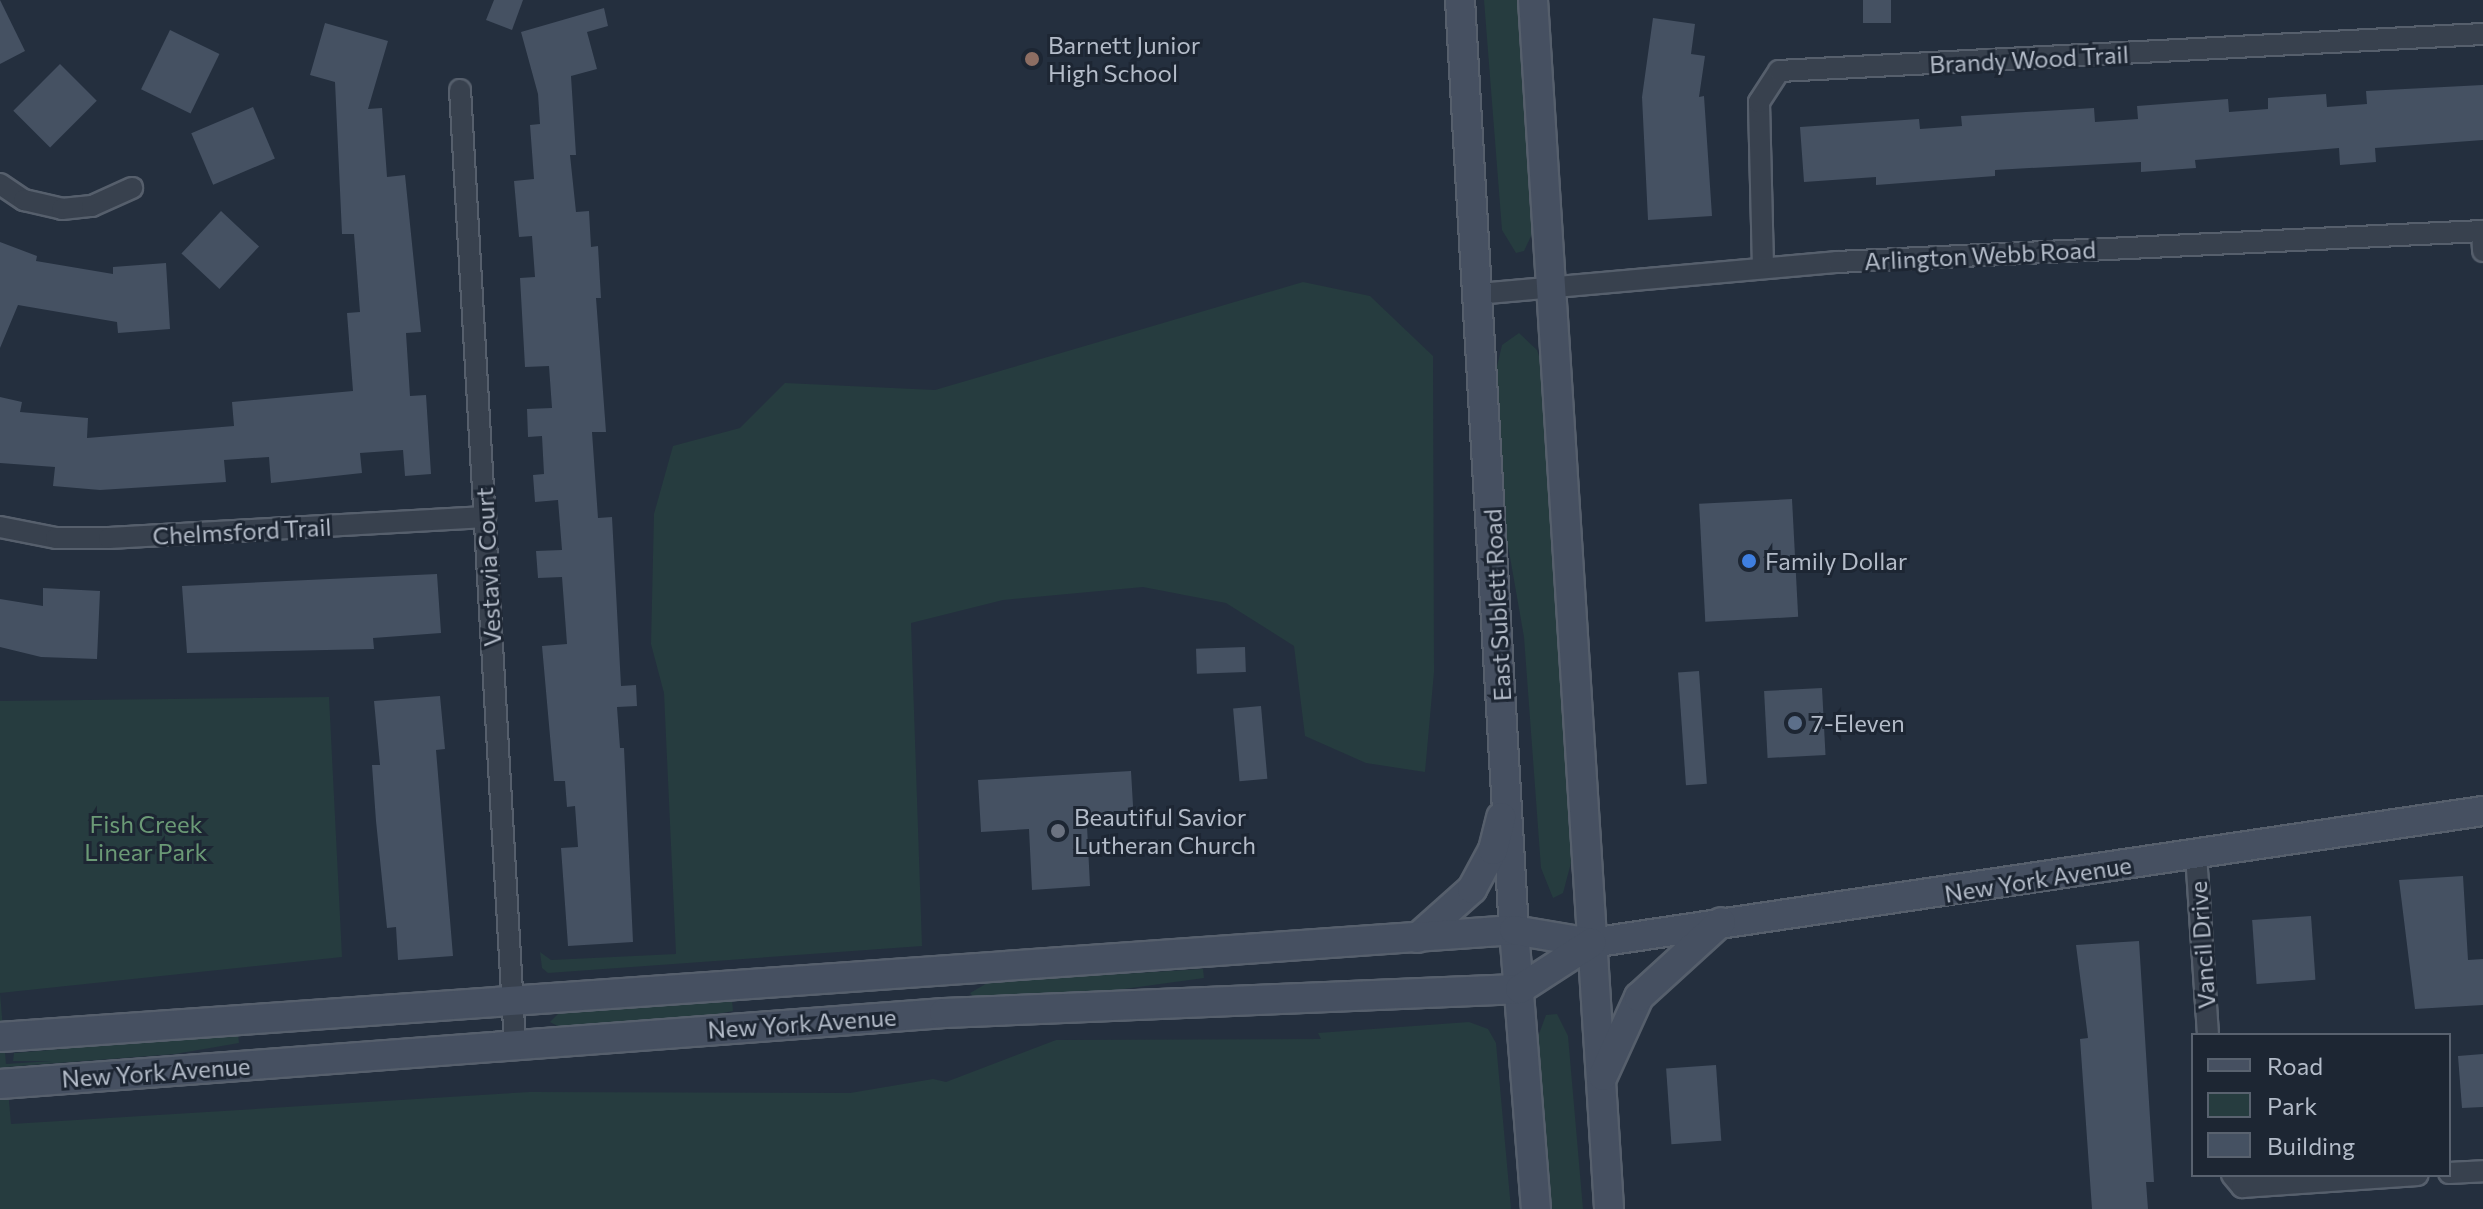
<!DOCTYPE html>
<html>
<head>
<meta charset="utf-8">
<style>
  body { margin:0 }
  #map { position:relative; width:2483px; height:1209px; overflow:hidden; background:#242f3e; font-family:Commissioner,sans-serif }
  div>[style] { position:absolute }
  .green>* { inset:0; background:#263c3f }
  .building>* { inset:0; background:#455162; transform-origin:0 0 }
  .roads { filter:drop-shadow(2px 0 #565f6c) drop-shadow(-2px 0 #565f6c) drop-shadow(0 2px #565f6c) drop-shadow(0 -2px #565f6c) }
  .minor>* { height:20px; margin:-10px; padding:0 10px; transform-origin:10px; border-radius:10px; background:#38414e }
  .secondary>* { height:28px; margin:-14px; padding:0 14px; transform-origin:14px; border-radius:14px; background:#465061 }
  .dots>* { width:22px; height:22px; translate:-50% -50%; box-sizing:border-box; border:4px solid #1d2633; border-radius:50% }
  span { translate:-50% -50%; white-space:nowrap; text-align:center; line-height:1.15; -webkit-text-stroke:6px #1d2633; paint-order:stroke }
  .poi-label { font-size:24px; color:#b4bcc9 }
  .left { translate:0 -50%; text-align:left }
  .street-label { font-size:24px; color:#b4bcc9 }
  .park-label { font-size:24px; color:#6b9a76 }
  .legend { position:absolute; left:2191px; top:1033px; width:260px; height:144px; box-sizing:border-box; background:#1d2633; border:2px solid #59626f; margin:0; padding:10px 14px; list-style:none; font-size:24px; color:#b4bcc9 }
  .legend li { display:flex; align-items:center; gap:16px; height:40px }
  .legend b { width:40px; border:2px solid #59626f }
</style>
</head>
<body>
<div id="map">
  <div class="green">
    <div style="clip-path:polygon(1484px 0,1521px 0,1533px 232px,1524px 251px,1516px 253px,1502px 230px)"></div>
    <div style="clip-path:polygon(1303px 282px,1370px 296px,1433px 356px,1434px 672px,1425px 772px,1366px 763px,1305px 736px,1294px 646px,1226px 603px,1143px 587px,1003px 600px,911px 623px,922px 946px,548px 973px,542px 968px,540px 952px,551px 960px,676px 954px,664px 693px,651px 644px,654px 514px,673px 446px,740px 428px,785px 383px,935px 390px)"></div>
    <div style="clip-path:polygon(1519px 333px,1537px 350px,1542px 365px,1553px 542px,1572px 859px,1563px 893px,1553px 898px,1541px 868px,1524px 637px,1503px 517px,1495px 375px,1502px 345px)"></div>
    <div style="clip-path:polygon(329px 697px,342px 957px,0 993px,6px 1064px,52px 1061px,13px 1061px,14px 1053px,62px 1049px,13px 1048px,238px 1033px,239px 1043px,175px 1054px,6px 1067px,11px 1124px,530px 1092px,850px 1093px,933px 1079px,946px 1082px,1056px 1040px,1321px 1039px,1318px 1033px,1469px 1022px,1488px 1029px,1496px 1043px,1511px 1209px,0 1209px,0 701px)"></div>
    <div style="clip-path:polygon(1203px 969px,1204px 978px,1087px 994px,974px 998px,970px 993px,989px 982px)"></div>
    <div style="clip-path:polygon(732px 1000px,733px 1011px,687px 1020px,561px 1028px,550px 1022px,559px 1013px,580px 1010px)"></div>
    <div style="clip-path:polygon(1557px 1014px,1568px 1036px,1583px 1209px,1548px 1209px,1536px 1042px,1546px 1015px)"></div>
  </div>
  <div class="building">
    <div style="clip-path:polygon(0 0,25px 51px,0 64px)"></div>
    <div style="clip-path:polygon(494px 0,523px 0,512px 30px,486px 20px)"></div>
    <div style="left:1863px;top:0;width:28px;height:23px"></div>
    <div style="clip-path:polygon(604px 8px,608px 26px,587px 32px,597px 69px,571px 76px,576px 155px,570px 155px,576px 212px,589px 211px,591px 247px,598px 246px,601px 298px,596px 298px,606px 432px,592px 432px,598px 518px,612px 517px,621px 686px,636px 685px,637px 706px,617px 707px,620px 748px,624px 748px,633px 942px,568px 946px,561px 848px,578px 847px,575px 806px,567px 807px,565px 781px,554px 781px,542px 646px,567px 644px,562px 577px,538px 578px,536px 551px,562px 550px,558px 500px,535px 502px,533px 475px,544px 474px,542px 436px,528px 437px,527px 409px,552px 408px,549px 366px,525px 367px,520px 278px,535px 277px,532px 236px,519px 237px,514px 181px,534px 179px,530px 125px,540px 124px,538px 94px,521px 32px)"></div>
    <div style="clip-path:polygon(1653px 18px,1695px 24px,1691px 54px,1705px 56px,1699px 97px,1704px 96px,1712px 216px,1648px 220px,1642px 97px)"></div>
    <div style="clip-path:polygon(325px 23px,388px 41px,368px 109px,382px 108px,387px 177px,405px 175px,421px 332px,406px 333px,410px 396px,426px 395px,431px 474px,405px 476px,403px 450px,360px 453px,362px 473px,271px 483px,269px 457px,224px 460px,226px 482px,100px 490px,53px 486px,55px 467px,0 463px,0 397px,22px 402px,20px 412px,88px 418px,87px 438px,234px 426px,232px 402px,353px 391px,347px 313px,360px 312px,354px 234px,342px 234px,335px 82px,310px 75px)"></div>
    <div style="left:170px;top:30px;width:55px;height:66px;rotate:26deg"></div>
    <div style="left:60px;top:64px;width:52px;height:66px;rotate:45deg"></div>
    <div style="clip-path:polygon(2483px 85px,2483px 140px,2375px 148px,2376px 162px,2340px 165px,2339px 148px,2195px 160px,2196px 168px,2141px 172px,2141px 162px,1995px 170px,1995px 176px,1876px 185px,1876px 177px,1804px 182px,1800px 127px,1919px 119px,1920px 129px,1962px 126px,1961px 116px,2094px 108px,2095px 122px,2138px 119px,2137px 106px,2228px 99px,2229px 112px,2268px 109px,2268px 98px,2326px 94px,2327px 107px,2367px 104px,2366px 91px)"></div>
    <div style="left:253px;top:107px;width:56px;height:67px;rotate:67deg"></div>
    <div style="left:221px;top:211px;width:52px;height:58px;rotate:43deg"></div>
    <div style="clip-path:polygon(0 242px,37px 256px,36px 261px,113px 274px,113px 267px,166px 263px,170px 329px,118px 333px,117px 322px,18px 305px,0 348px)"></div>
    <div style="left:1792px;top:499px;width:118px;height:93px;rotate:87deg"></div>
    <div style="clip-path:polygon(437px 574px,441px 633px,373px 638px,374px 649px,187px 653px,182px 586px)"></div>
    <div style="clip-path:polygon(43px 588px,100px 591px,97px 659px,41px 657px,0 647px,0 599px,43px 606px)"></div>
    <div style="left:1245px;top:647px;width:25px;height:49px;rotate:88deg"></div>
    <div style="left:1699px;top:671px;width:113px;height:21px;rotate:86deg"></div>
    <div style="left:1822px;top:688px;width:67px;height:58px;rotate:87deg"></div>
    <div style="clip-path:polygon(440px 696px,445px 749px,436px 750px,453px 956px,398px 960px,396px 927px,387px 928px,376px 821px,372px 765px,380px 765px,374px 701px)"></div>
    <div style="left:1261px;top:706px;width:73px;height:28px;rotate:85deg"></div>
    <div style="clip-path:polygon(1131px 771px,1134px 823px,1087px 826px,1090px 886px,1032px 890px,1029px 829px,981px 832px,978px 780px)"></div>
    <div style="clip-path:polygon(2463px 876px,2468px 960px,2483px 959px,2483px 1005px,2415px 1009px,2399px 880px)"></div>
    <div style="left:2311px;top:916px;width:64px;height:59px;rotate:86deg"></div>
    <div style="clip-path:polygon(2139px 941px,2154px 1182px,2146px 1182px,2148px 1209px,2092px 1209px,2080px 1039px,2088px 1038px,2076px 945px)"></div>
    <div style="clip-path:polygon(2483px 1054px,2483px 1107px,2462px 1108px,2458px 1056px)"></div>
    <div style="left:1716px;top:1065px;width:76px;height:50px;rotate:86deg"></div>
  </div>
  <div class="roads">
    <div class="minor">
      <div style="left:460px;top:90px;width:957px;rotate:86.7deg"></div>
      <div style="left:0;top:184px;width:29px;rotate:34deg"></div>
      <div style="left:24px;top:200px;width:39px;rotate:13deg"></div>
      <div style="left:62px;top:209px;width:30px;rotate:-6deg"></div>
      <div style="left:92px;top:206px;width:44px;rotate:-24.2deg"></div>
      <div style="left:2482px;top:231px;width:20px;rotate:87deg"></div>
      <div style="left:1763px;top:267px;width:165px;rotate:-91.4deg"></div>
      <div style="left:1759px;top:102px;width:37px;rotate:-57deg"></div>
      <div style="left:1779px;top:71px;width:705px;rotate:-3.01deg"></div>
      <div style="left:1478px;top:294px;width:360px;rotate:-5.1deg"></div>
      <div style="left:1837px;top:262px;width:647px;rotate:-2.75deg"></div>
      <div style="left:0;top:527px;width:57px;rotate:11.1deg"></div>
      <div style="left:56px;top:538px;width:53px"></div>
      <div style="left:109px;top:538px;width:377px;rotate:-3.2deg"></div>
      <div style="left:2196px;top:854px;width:181px;rotate:86.2deg"></div>
      <div style="left:2449px;top:1173px;width:34px;rotate:-3deg"></div>
      <div style="left:2232px;top:1175px;width:16px;rotate:50deg"></div>
      <div style="left:2242px;top:1187px;width:176px;rotate:-3.9deg"></div>
    </div>
    <div class="secondary">
      <div style="left:1460px;top:0;width:932px;rotate:86.68deg"></div>
      <div style="left:1514px;top:930px;width:280px;rotate:85.5deg"></div>
      <div style="left:1533px;top:0;width:1211px;rotate:86.4deg"></div>
      <div style="left:1417px;top:938px;width:74px;rotate:-41.7deg"></div>
      <div style="left:1472px;top:889px;width:44px;rotate:-61.7deg"></div>
      <div style="left:1493px;top:850px;width:34px;rotate:-76deg"></div>
      <div style="left:0;top:1037px;width:1518px;rotate:-4.04deg"></div>
      <div style="left:1514px;top:930px;width:78px;rotate:9.6deg"></div>
      <div style="left:1591px;top:943px;width:902px;rotate:-8.42deg"></div>
      <div style="left:1603px;top:1076px;width:87px;rotate:-65.5deg"></div>
      <div style="left:1639px;top:997px;width:111px;rotate:-42.4deg"></div>
      <div style="left:0;top:1084px;width:947px;rotate:-4.3deg"></div>
      <div style="left:944px;top:1013px;width:576px;rotate:-2.39deg"></div>
      <div style="left:1520px;top:989px;width:85px;rotate:-32.9deg"></div>
    </div>
  </div>
  <div class="dots">
    <div style="left:1032px;top:59px;background:#8d6e63"></div>
    <div style="left:1749px;top:561px;background:#3f7fe0"></div>
    <div style="left:1795px;top:723px;background:#5c6f8a"></div>
    <div style="left:1058px;top:831px;background:#6b7280"></div>
  </div>
  <div class="poi-label">
    <span class="left" style="left:1048px;top:59px">Barnett Junior<br>High School</span>
    <span class="left" style="left:1765px;top:561px">Family Dollar</span>
    <span class="left" style="left:1811px;top:723px">7-Eleven</span>
    <span class="left" style="left:1074px;top:831px">Beautiful Savior<br>Lutheran Church</span>
  </div>
  <div class="street-label">
    <span style="left:2029px;top:59px;rotate:-3deg">Brandy Wood Trail</span>
    <span style="left:1980px;top:255px;rotate:-3deg">Arlington Webb Road</span>
    <span style="left:242px;top:531px;rotate:-3deg">Chelmsford Trail</span>
    <span style="left:488px;top:567px;rotate:-93deg">Vestavia Court</span>
    <span style="left:1497px;top:605px;rotate:-93deg">East Sublett Road</span>
    <span style="left:2038px;top:879px;rotate:-9deg">New York Avenue</span>
    <span style="left:2202px;top:945px;rotate:-94deg">Vancil Drive</span>
    <span style="left:802px;top:1023px;rotate:-4deg">New York Avenue</span>
    <span style="left:156px;top:1072px;rotate:-4deg">New York Avenue</span>
  </div>
  <div class="park-label">
    <span style="left:146px;top:838px">Fish Creek<br>Linear Park</span>
  </div>
  <ul class="legend">
  <li><b style="height:10px;background:#465061"></b>Road</li>
  <li><b style="height:22px;background:#263c3f"></b>Park</li>
  <li><b style="height:22px;background:#455162"></b>Building</li>
  </ul>
</div>
</body>
</html>
